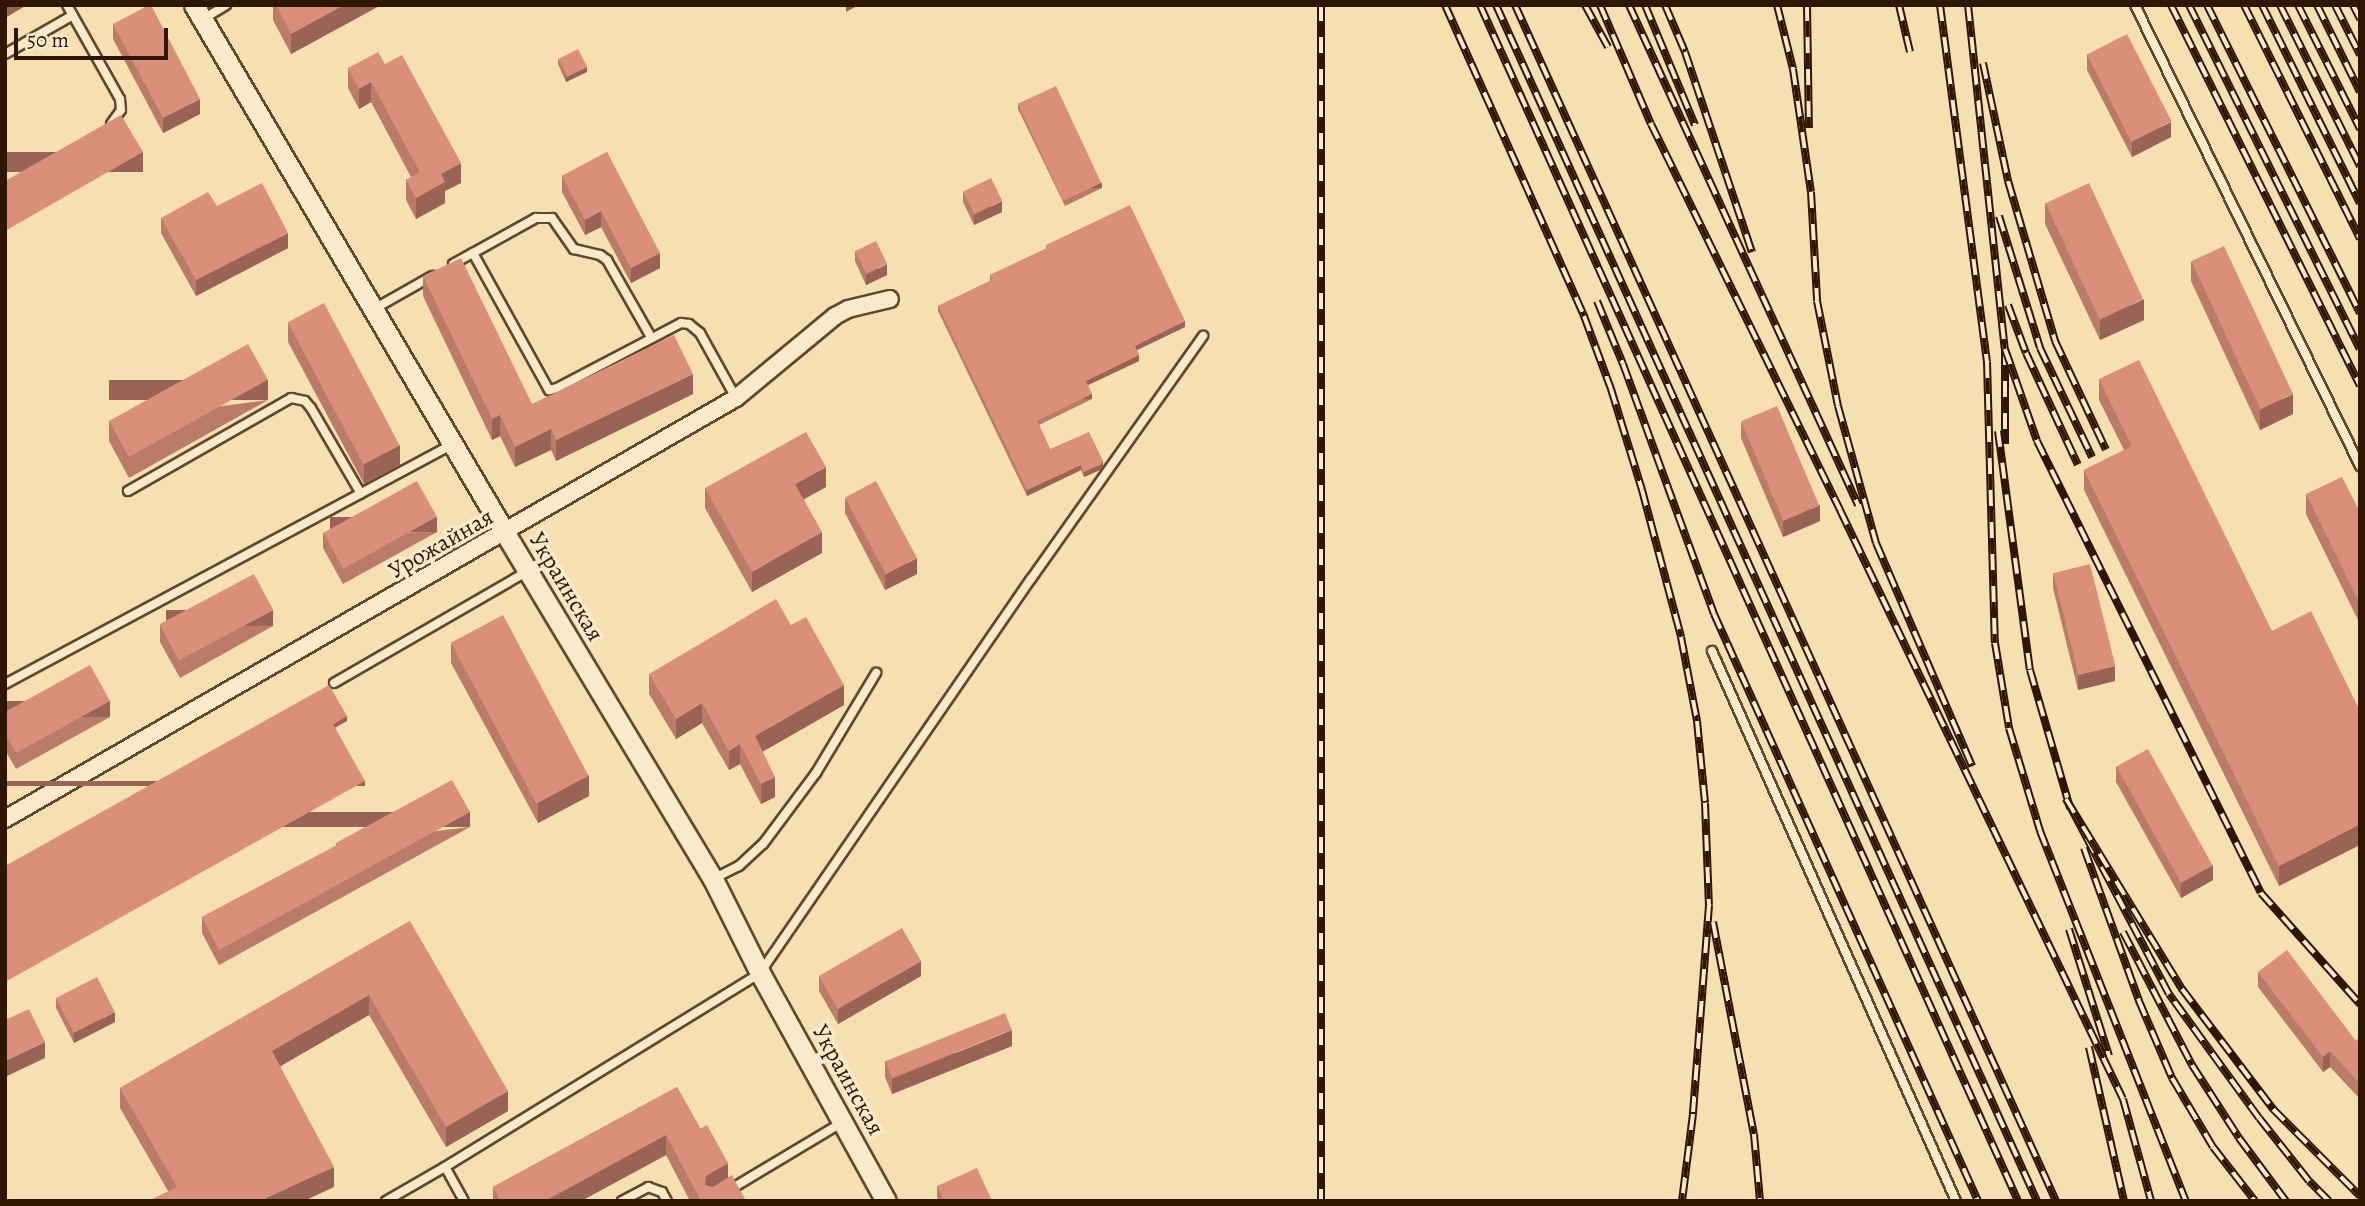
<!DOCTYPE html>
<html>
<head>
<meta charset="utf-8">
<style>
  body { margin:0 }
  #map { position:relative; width:2365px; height:1206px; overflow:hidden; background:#f6dfb1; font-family:Alegreya,serif }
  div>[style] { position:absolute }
  .roads { filter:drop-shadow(2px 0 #61482c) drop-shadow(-2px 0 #61482c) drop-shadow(0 2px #61482c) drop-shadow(0 -2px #61482c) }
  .service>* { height:8px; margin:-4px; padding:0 4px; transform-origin:4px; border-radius:4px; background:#f9eacc }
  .minor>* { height:16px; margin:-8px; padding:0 8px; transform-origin:8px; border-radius:8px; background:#f9eacc }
  .tertiary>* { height:19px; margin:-9.5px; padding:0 9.5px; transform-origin:9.5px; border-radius:9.5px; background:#f9eacc }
  .rail>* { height:8px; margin-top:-4px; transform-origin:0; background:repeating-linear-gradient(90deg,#f9eacc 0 16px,#2f1600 0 32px); box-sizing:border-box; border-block:2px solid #2f1600 }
  .wall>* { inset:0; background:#bb7b69 }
  .shaded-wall>* { inset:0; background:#996455; transform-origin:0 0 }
  .building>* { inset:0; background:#da8f7a; transform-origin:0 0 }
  span { translate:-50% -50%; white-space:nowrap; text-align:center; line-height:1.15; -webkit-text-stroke:7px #f9eacc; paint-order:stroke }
  .street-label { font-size:24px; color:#2f1600 }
  .frame { position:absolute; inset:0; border:7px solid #2f1600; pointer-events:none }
  .scale { position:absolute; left:14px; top:28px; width:154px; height:32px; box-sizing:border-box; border:4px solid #2f1600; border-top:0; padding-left:9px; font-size:21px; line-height:24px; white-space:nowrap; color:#2f1600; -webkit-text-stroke:5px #f9eacc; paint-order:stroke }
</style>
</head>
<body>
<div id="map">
  <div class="roads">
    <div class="service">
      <div style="left:67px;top:5px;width:108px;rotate:60.6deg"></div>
      <div style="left:120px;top:99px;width:11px;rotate:85deg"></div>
      <div style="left:121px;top:110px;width:17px;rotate:126deg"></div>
      <div style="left:2135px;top:5px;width:513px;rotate:63.98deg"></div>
      <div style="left:203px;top:19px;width:27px;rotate:-31deg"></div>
      <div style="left:5px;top:54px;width:78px;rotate:-29.8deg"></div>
      <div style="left:473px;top:253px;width:72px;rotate:-29.1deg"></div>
      <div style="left:536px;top:218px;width:16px"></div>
      <div style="left:552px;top:218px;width:38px;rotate:55deg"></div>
      <div style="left:574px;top:249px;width:27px;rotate:13deg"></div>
      <div style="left:600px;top:255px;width:9px;rotate:36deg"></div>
      <div style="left:607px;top:260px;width:89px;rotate:60.3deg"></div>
      <div style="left:453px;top:264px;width:23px;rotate:-29deg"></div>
      <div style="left:473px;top:253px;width:157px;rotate:61deg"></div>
      <div style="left:549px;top:390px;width:8px;rotate:-14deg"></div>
      <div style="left:557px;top:388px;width:140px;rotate:-27.7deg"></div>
      <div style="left:681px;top:323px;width:8px;rotate:7deg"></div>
      <div style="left:689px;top:324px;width:14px;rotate:39deg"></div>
      <div style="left:700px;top:333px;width:74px;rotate:61deg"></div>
      <div style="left:374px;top:309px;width:67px;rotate:-29.6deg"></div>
      <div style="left:128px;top:491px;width:188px;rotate:-29.7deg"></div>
      <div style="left:291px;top:398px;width:14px;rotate:12deg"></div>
      <div style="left:305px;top:401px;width:9px;rotate:49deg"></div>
      <div style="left:311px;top:408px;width:99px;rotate:59.8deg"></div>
      <div style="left:1712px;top:651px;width:602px;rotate:66.08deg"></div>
      <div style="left:334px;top:683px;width:224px;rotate:-30deg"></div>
      <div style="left:5px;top:684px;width:508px;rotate:-28.18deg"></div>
      <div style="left:713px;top:879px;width:29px;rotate:-27deg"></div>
      <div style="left:739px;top:866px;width:33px;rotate:-43deg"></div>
      <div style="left:763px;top:844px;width:89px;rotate:-53.3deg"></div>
      <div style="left:816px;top:773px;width:117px;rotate:-59deg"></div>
      <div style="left:731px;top:1189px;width:131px;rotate:-30.9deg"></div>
      <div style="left:386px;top:1201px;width:68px;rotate:-30deg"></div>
      <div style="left:464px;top:1201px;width:39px;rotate:-119deg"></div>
      <div style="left:445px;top:1167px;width:370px;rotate:-31.6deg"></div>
      <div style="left:760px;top:973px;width:478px;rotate:-55.5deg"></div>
      <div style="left:1031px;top:579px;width:298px;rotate:-54.7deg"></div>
      <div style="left:622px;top:1201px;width:30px;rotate:-28deg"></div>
      <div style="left:648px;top:1187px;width:15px;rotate:20deg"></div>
      <div style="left:662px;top:1192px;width:10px;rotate:61deg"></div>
    </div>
    <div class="minor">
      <div style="left:5px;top:819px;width:844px;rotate:-29.94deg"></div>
      <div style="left:736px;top:398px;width:129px;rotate:-39.6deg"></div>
      <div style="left:835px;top:316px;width:15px;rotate:-28deg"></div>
      <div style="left:848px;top:309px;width:43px;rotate:-13.4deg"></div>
    </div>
    <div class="tertiary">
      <div style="left:194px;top:5px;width:613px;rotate:59.5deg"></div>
      <div style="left:505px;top:533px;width:404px;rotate:59deg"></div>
      <div style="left:713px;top:879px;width:105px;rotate:63.4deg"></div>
      <div style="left:760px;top:973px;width:260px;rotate:61.1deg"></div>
    </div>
  </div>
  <div class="rail">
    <div style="left:1321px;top:5px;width:1196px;rotate:90deg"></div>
    <div style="left:1445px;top:5px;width:341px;rotate:65.9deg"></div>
    <div style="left:1584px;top:316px;width:78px;rotate:69.7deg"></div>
    <div style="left:1611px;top:389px;width:106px;rotate:72.9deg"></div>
    <div style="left:1642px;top:490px;width:152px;rotate:75.1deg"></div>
    <div style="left:1681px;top:637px;width:86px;rotate:79.2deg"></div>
    <div style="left:1697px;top:721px;width:82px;rotate:84.4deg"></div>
    <div style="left:1705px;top:803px;width:102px;rotate:87.8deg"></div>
    <div style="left:1709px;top:905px;width:210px;rotate:94.4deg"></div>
    <div style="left:1693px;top:1114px;width:88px;rotate:97.2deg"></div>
    <div style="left:1480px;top:5px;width:1311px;rotate:65.78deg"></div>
    <div style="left:1496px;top:5px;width:1313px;rotate:65.66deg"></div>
    <div style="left:1515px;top:5px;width:1313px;rotate:65.66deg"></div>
    <div style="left:1585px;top:5px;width:48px;rotate:61.3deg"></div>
    <div style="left:1600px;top:5px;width:129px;rotate:66.8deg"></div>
    <div style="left:1651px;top:124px;width:430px;rotate:63.9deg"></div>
    <div style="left:1840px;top:510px;width:653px;rotate:64.34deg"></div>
    <div style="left:2123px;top:1099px;width:106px;rotate:74.6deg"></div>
    <div style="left:1629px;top:5px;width:550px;rotate:65.39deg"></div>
    <div style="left:1645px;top:5px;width:130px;rotate:67.4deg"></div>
    <div style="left:1665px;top:5px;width:51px;rotate:66.9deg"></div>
    <div style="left:1685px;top:52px;width:211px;rotate:71.5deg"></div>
    <div style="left:1777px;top:5px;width:66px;rotate:76deg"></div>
    <div style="left:1793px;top:69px;width:124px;rotate:81.7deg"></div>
    <div style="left:1811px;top:192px;width:109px;rotate:86.8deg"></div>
    <div style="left:1817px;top:301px;width:107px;rotate:78.7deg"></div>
    <div style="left:1838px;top:406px;width:142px;rotate:74.5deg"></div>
    <div style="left:1876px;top:543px;width:243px;rotate:66.7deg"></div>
    <div style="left:1807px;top:5px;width:123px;rotate:89.1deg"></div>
    <div style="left:1899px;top:5px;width:48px;rotate:76.8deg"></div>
    <div style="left:1940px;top:5px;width:360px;rotate:82.5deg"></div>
    <div style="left:1987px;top:362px;width:281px;rotate:88.4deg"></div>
    <div style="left:1995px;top:643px;width:86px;rotate:80.6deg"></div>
    <div style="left:2009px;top:728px;width:108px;rotate:73.2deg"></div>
    <div style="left:2040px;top:831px;width:398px;rotate:68.5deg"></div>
    <div style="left:1968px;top:5px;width:346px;rotate:83.9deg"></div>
    <div style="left:2005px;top:349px;width:95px;rotate:90deg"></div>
    <div style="left:2171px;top:5px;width:425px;rotate:63.6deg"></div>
    <div style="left:2189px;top:5px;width:384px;rotate:63.6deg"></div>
    <div style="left:2207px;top:5px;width:344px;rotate:63.6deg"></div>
    <div style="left:2244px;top:5px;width:261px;rotate:63.6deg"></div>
    <div style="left:2262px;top:5px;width:221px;rotate:63.7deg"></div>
    <div style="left:2280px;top:5px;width:180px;rotate:63.6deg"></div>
    <div style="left:2298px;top:5px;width:139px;rotate:63.4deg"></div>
    <div style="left:2317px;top:5px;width:97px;rotate:63.7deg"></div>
    <div style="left:2335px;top:5px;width:56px;rotate:63.4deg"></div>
    <div style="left:2353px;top:5px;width:16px;rotate:63deg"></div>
    <div style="left:1983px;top:63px;width:121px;rotate:78deg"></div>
    <div style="left:2008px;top:181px;width:167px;rotate:73.6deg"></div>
    <div style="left:2055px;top:341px;width:120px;rotate:64.9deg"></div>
    <div style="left:1999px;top:216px;width:138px;rotate:72.7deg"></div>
    <div style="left:2040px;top:348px;width:121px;rotate:64.5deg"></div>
    <div style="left:1597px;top:301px;width:68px;rotate:67.6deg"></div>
    <div style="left:1623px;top:364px;width:266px;rotate:70deg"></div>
    <div style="left:1714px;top:614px;width:644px;rotate:65.78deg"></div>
    <div style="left:2008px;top:305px;width:51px;rotate:69.4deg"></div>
    <div style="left:2026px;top:353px;width:123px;rotate:65.1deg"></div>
    <div style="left:2005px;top:349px;width:97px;rotate:70.8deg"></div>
    <div style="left:2037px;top:441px;width:504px;rotate:63.64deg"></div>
    <div style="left:2261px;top:893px;width:149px;rotate:48.3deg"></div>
    <div style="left:1998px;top:431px;width:241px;rotate:82.4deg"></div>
    <div style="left:2030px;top:670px;width:144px;rotate:73.8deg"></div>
    <div style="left:2084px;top:848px;width:163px;rotate:70.2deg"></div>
    <div style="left:2139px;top:1001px;width:84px;rotate:66.8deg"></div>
    <div style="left:2172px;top:1078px;width:80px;rotate:59.3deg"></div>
    <div style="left:2213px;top:1147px;width:68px;rotate:52.1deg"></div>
    <div style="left:1713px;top:922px;width:216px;rotate:79.1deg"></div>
    <div style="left:1754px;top:1134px;width:67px;rotate:84.9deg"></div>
    <div style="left:2069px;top:929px;width:133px;rotate:72.5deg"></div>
    <div style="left:2123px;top:932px;width:150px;rotate:62.6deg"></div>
    <div style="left:2192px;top:1065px;width:87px;rotate:57.2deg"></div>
    <div style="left:2239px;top:1138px;width:79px;rotate:53.3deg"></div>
    <div style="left:2089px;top:1047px;width:158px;rotate:77.2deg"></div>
    <div style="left:2329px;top:1201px;width:28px;rotate:-135deg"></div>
    <div style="left:2309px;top:1181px;width:80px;rotate:-128.4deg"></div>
    <div style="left:2259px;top:1118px;width:153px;rotate:-126deg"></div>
    <div style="left:2169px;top:994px;width:221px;rotate:-117.8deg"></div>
    <div style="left:2066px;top:799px;width:223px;rotate:58.6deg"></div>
    <div style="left:2182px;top:989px;width:151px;rotate:52.8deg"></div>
    <div style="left:2273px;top:1109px;width:123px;rotate:45deg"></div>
  </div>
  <div class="wall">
    <div style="clip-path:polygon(273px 5px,381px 5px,291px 54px,273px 20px)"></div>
    <div style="clip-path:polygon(113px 24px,200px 114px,163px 133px,113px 39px)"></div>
    <div style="clip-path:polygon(2087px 54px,2171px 137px,2132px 157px,2087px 70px)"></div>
    <div style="clip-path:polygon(558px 59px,587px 72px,566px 82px,558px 64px)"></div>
    <div style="clip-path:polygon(385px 64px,461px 183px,445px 191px,445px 203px,416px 219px,406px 200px,406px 180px,411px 177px,371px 102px,359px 109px,348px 88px,348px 68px)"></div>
    <div style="clip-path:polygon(1018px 104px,1102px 188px,1065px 206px,1018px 109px)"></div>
    <div style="clip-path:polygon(607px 152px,660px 268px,631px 283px,601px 227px,585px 235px,562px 192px,562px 176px)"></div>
    <div style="clip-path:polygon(963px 192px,1002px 212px,974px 225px,963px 202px)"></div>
    <div style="clip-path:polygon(2045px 203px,2144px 320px,2100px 340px,2045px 224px)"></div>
    <div style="clip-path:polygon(161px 218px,288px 248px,196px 296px,161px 233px)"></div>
    <div style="clip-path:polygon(1046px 245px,1185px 327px,1137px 350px,1139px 361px,1088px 385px,1092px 399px,1039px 425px,1050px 449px,1103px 466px,1100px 470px,1084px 477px,1081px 470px,1027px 496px,938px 311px,938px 306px,990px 281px,990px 275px,1046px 249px)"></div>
    <div style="clip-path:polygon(855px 251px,887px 275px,866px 285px,855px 261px)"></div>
    <div style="clip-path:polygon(2191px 261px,2293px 414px,2260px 430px,2191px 281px)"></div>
    <div style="clip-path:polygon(423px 276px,532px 404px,693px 394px,556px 461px,551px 450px,515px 467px,500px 436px,492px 440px,423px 296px)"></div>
    <div style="clip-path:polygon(288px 322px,400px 465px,364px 484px,288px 342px)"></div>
    <div style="clip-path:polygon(2099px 379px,2272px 631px,2360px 711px,2279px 886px,2084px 490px,2084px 470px,2124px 450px,2099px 400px)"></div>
    <div style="clip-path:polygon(268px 400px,129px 478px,109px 441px,109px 421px)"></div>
    <div style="clip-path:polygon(1741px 422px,1820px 521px,1783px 537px,1741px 438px)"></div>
    <div style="clip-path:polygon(826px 487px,804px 499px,822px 553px,752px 592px,705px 508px,705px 488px)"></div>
    <div style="clip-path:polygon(2306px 494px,2360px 512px,2360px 624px,2306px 514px)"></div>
    <div style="clip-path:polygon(845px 498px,917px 574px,885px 590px,845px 513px)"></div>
    <div style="clip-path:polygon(437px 532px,343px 584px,323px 548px,323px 533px)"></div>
    <div style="clip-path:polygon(2053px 573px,2115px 681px,2078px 690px,2053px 588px)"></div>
    <div style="clip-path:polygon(791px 625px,844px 705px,762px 752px,775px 797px,761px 804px,740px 764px,729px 770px,702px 723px,676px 739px,649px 694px,649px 674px)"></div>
    <div style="clip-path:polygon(160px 626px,273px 626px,180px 678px,160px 642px)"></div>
    <div style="clip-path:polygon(451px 643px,589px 796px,538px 823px,451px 663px)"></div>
    <div style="clip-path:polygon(5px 712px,110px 717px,16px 769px,5px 750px)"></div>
    <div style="clip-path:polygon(2116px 766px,2213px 880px,2181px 898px,2116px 782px)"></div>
    <div style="clip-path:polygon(470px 827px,219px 965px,202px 933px,202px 917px,336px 846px,336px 843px)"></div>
    <div style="clip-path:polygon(410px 921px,508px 1111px,446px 1147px,369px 1015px,280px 1066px,334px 1187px,168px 1191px,120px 1108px,120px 1088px)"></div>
    <div style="clip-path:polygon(2258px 972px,2356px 1041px,2360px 1037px,2360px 1099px,2330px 1067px,2323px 1072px,2258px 987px)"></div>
    <div style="clip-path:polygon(819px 976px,921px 976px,838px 1024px,819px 991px)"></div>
    <div style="clip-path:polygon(56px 998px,115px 1022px,74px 1043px,56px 1008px)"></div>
    <div style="clip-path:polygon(1012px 1046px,892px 1094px,885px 1077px,885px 1061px)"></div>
    <div style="clip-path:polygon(677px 1087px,728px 1178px,746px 1201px,690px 1201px,666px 1155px,581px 1201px,493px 1201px,493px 1187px)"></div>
    <div style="clip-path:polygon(937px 1186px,992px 1201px,939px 1201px,937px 1197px)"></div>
  </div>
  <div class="shaded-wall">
    <div style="clip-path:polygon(5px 5px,27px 5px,5px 18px)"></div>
    <div style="clip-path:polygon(344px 5px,381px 5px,291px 54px,291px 34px)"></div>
    <div style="clip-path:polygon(846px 5px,859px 5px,846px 12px)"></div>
    <div style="clip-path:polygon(587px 67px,587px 72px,566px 82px,566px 77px)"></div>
    <div style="clip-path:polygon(371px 82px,371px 102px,359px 109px,359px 89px)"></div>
    <div style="clip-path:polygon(200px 99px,200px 114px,163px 133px,163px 118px)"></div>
    <div style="clip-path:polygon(2171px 122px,2171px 137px,2132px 157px,2132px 142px)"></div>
    <div style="left:143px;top:152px;width:20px;height:159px;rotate:90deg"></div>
    <div style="clip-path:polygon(461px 163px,461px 183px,445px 191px,445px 203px,416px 219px,416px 198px,441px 174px)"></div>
    <div style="left:1102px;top:183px;width:5px;height:41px;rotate:90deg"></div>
    <div style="clip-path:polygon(1002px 201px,1002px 212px,974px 225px,974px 215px)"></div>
    <div style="clip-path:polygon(601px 211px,601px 227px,585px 235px,585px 220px)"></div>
    <div style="clip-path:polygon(288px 233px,288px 248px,196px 296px,196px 280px)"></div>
    <div style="clip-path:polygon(660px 253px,660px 268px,631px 283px,631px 268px)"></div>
    <div style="clip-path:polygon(887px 264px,887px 275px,866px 285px,866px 275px)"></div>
    <div style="clip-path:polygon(2144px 299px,2144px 320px,2100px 340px,2100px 320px)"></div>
    <div style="clip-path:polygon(1185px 321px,1185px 327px,1135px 351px,1135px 346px)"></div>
    <div style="clip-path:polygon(1139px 355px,1139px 361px,1086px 386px,1086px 381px)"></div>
    <div style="clip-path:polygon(693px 374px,693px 394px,556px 461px,556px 440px)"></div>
    <div style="left:268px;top:380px;width:20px;height:159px;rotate:90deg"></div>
    <div style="left:1092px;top:394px;width:5px;height:61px;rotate:90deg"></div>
    <div style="clip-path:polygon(2293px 394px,2293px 414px,2260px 430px,2260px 410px)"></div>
    <div style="clip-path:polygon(500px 415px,500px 436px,492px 440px,492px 419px)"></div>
    <div style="clip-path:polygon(551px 429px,551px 450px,515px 467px,515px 447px)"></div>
    <div style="clip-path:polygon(400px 445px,400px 465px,364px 484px,364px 464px)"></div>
    <div style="clip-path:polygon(1103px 461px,1103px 466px,1100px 470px,1084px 477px,1084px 472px)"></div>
    <div style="clip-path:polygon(1081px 465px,1081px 470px,1027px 496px,1027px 490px)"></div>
    <div style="clip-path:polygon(826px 467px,826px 487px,795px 504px,795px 484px)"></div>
    <div style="clip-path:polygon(1820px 505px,1820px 521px,1783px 537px,1783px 521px)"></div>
    <div style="left:437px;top:517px;width:15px;height:107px;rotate:90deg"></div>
    <div style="clip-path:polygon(822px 532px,822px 553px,752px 592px,752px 572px)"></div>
    <div style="clip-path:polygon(917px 558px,917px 574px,885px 590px,885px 575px)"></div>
    <div style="left:273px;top:610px;width:16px;height:107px;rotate:90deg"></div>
    <div style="clip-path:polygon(2115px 666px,2115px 681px,2078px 690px,2078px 675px)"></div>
    <div style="clip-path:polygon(844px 685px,844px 705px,755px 756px,755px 736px)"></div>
    <div style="left:110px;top:701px;width:16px;height:107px;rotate:90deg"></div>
    <div style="clip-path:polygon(702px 703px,702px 723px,676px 739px,676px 719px)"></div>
    <div style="clip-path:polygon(347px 716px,347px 721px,333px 729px,333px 724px)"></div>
    <div style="clip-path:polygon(740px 744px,740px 764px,729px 770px,729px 751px)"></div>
    <div style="clip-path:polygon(589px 775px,589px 796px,538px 823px,538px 803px)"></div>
    <div style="clip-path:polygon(775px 777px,775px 797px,761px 804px,761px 784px)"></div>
    <div style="left:365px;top:781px;width:5px;height:412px;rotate:90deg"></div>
    <div style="left:470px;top:812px;width:15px;height:286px;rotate:90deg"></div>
    <div style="clip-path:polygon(2360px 824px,2360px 845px,2279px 886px,2279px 866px)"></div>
    <div style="clip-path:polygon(2213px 865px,2213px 880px,2181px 898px,2181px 883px)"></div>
    <div style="clip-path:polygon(921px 961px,921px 976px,838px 1024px,838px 1009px)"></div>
    <div style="clip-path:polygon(369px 995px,369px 1015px,272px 1071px,272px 1051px)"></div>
    <div style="clip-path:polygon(115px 1012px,115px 1022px,74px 1043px,74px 1033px)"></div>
    <div style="clip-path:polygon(1012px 1030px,1012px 1046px,892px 1094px,892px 1079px)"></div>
    <div style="clip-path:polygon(45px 1042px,45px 1058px,5px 1077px,5px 1061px)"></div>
    <div style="clip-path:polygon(2330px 1051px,2330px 1067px,2323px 1072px,2323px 1057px)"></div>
    <div style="clip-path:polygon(508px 1091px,508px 1111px,446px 1147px,446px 1127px)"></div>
    <div style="clip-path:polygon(666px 1135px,666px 1155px,581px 1201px,546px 1201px)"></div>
    <div style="clip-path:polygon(728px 1163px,728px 1183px,706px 1196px,705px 1185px,706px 1176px)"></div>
    <div style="clip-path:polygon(334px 1167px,334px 1187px,304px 1201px,259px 1201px)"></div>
  </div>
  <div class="building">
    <div style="clip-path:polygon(149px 5px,151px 5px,200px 99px,163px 118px,113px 24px)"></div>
    <div style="clip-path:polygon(276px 5px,344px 5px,291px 34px)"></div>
    <div style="left:2127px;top:34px;width:98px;height:45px;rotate:63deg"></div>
    <div style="left:578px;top:49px;width:20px;height:22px;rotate:63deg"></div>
    <div style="clip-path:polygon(378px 52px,385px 64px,402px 55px,461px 163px,441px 174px,445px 182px,416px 198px,406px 180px,420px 172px,371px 82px,359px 89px,348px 68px)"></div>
    <div style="left:1056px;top:86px;width:107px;height:42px;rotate:65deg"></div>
    <div style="clip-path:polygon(121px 115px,143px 152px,5px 231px,5px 181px)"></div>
    <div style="clip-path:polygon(607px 152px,660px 253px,631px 268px,601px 211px,585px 220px,562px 176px)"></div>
    <div style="left:991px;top:178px;width:25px;height:31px;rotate:64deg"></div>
    <div style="clip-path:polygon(262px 183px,288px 233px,196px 280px,161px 218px,208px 192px,217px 206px)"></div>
    <div style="left:2089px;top:183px;width:128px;height:48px;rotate:65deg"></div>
    <div style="clip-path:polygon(1130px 205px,1185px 321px,1135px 346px,1139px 355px,1086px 381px,1092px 394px,1037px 421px,1050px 449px,1089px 432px,1103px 461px,1100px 465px,1084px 472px,1081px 465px,1027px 490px,938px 306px,992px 280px,990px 275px,1047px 248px,1046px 245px)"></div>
    <div style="left:876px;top:241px;width:25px;height:23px;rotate:64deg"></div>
    <div style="left:2224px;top:246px;width:163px;height:36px;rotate:65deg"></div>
    <div style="clip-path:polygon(461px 258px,532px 404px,674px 335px,693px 374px,556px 440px,551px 429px,515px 447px,500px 415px,492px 419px,423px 276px)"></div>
    <div style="left:324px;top:303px;width:161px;height:41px;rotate:62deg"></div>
    <div style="left:248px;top:344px;width:41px;height:159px;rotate:61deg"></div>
    <div style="clip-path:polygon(2139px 360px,2272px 631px,2311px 611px,2360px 711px,2360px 824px,2279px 866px,2084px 470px,2132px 446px,2099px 379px)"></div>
    <div style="left:1777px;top:406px;width:108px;height:39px;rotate:67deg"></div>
    <div style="clip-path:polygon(806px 432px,826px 467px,795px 484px,822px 532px,752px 572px,705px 488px)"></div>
    <div style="clip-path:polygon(2342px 477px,2360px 512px,2360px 604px,2306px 494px)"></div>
    <div style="left:417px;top:481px;width:41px;height:107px;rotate:61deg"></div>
    <div style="left:876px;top:481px;width:87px;height:35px;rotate:62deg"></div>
    <div style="left:2090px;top:564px;width:105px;height:38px;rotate:76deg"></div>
    <div style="left:254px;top:574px;width:41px;height:107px;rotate:62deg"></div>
    <div style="clip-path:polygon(776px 599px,791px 625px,806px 617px,844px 685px,755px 736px,775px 777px,761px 784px,740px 744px,729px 751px,702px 703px,676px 719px,649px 674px)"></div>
    <div style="left:503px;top:615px;width:182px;height:59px;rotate:62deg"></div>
    <div style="clip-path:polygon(90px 665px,110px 701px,16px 753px,5px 734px,5px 712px)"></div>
    <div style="clip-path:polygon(329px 685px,347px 716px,333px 724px,365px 781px,5px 982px,5px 866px)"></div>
    <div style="left:2148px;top:749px;width:133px;height:36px;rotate:61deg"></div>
    <div style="clip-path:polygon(452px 780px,470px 812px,219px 950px,202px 917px,337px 845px,336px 843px)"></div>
    <div style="clip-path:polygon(410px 921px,508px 1091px,446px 1127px,369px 995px,272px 1051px,334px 1167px,259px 1201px,148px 1201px,177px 1187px,120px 1088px)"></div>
    <div style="left:902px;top:928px;width:38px;height:96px;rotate:60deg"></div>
    <div style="clip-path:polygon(2287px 950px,2356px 1041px,2360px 1037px,2360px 1084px,2330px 1051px,2323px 1057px,2258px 972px)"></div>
    <div style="left:97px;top:977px;width:39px;height:46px;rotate:63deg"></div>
    <div style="clip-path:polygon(29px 1009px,45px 1042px,5px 1061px,5px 1020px)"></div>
    <div style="left:1005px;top:1013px;width:18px;height:129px;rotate:68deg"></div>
    <div style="clip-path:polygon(677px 1087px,700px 1129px,707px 1125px,728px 1163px,706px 1176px,705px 1185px,713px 1187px,732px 1175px,746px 1201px,701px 1201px,666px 1135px,546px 1200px,546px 1201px,500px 1201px,493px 1187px)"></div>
    <div style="clip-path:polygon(977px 1168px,992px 1201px,944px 1201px,937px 1186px)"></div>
  </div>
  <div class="street-label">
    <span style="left:441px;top:544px;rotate:-30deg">Урожайная</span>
    <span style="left:566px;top:587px;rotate:59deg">Украинская</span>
    <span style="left:848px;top:1080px;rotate:61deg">Украинская</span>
  </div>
  <div class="frame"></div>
  <div class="scale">50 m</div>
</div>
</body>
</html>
